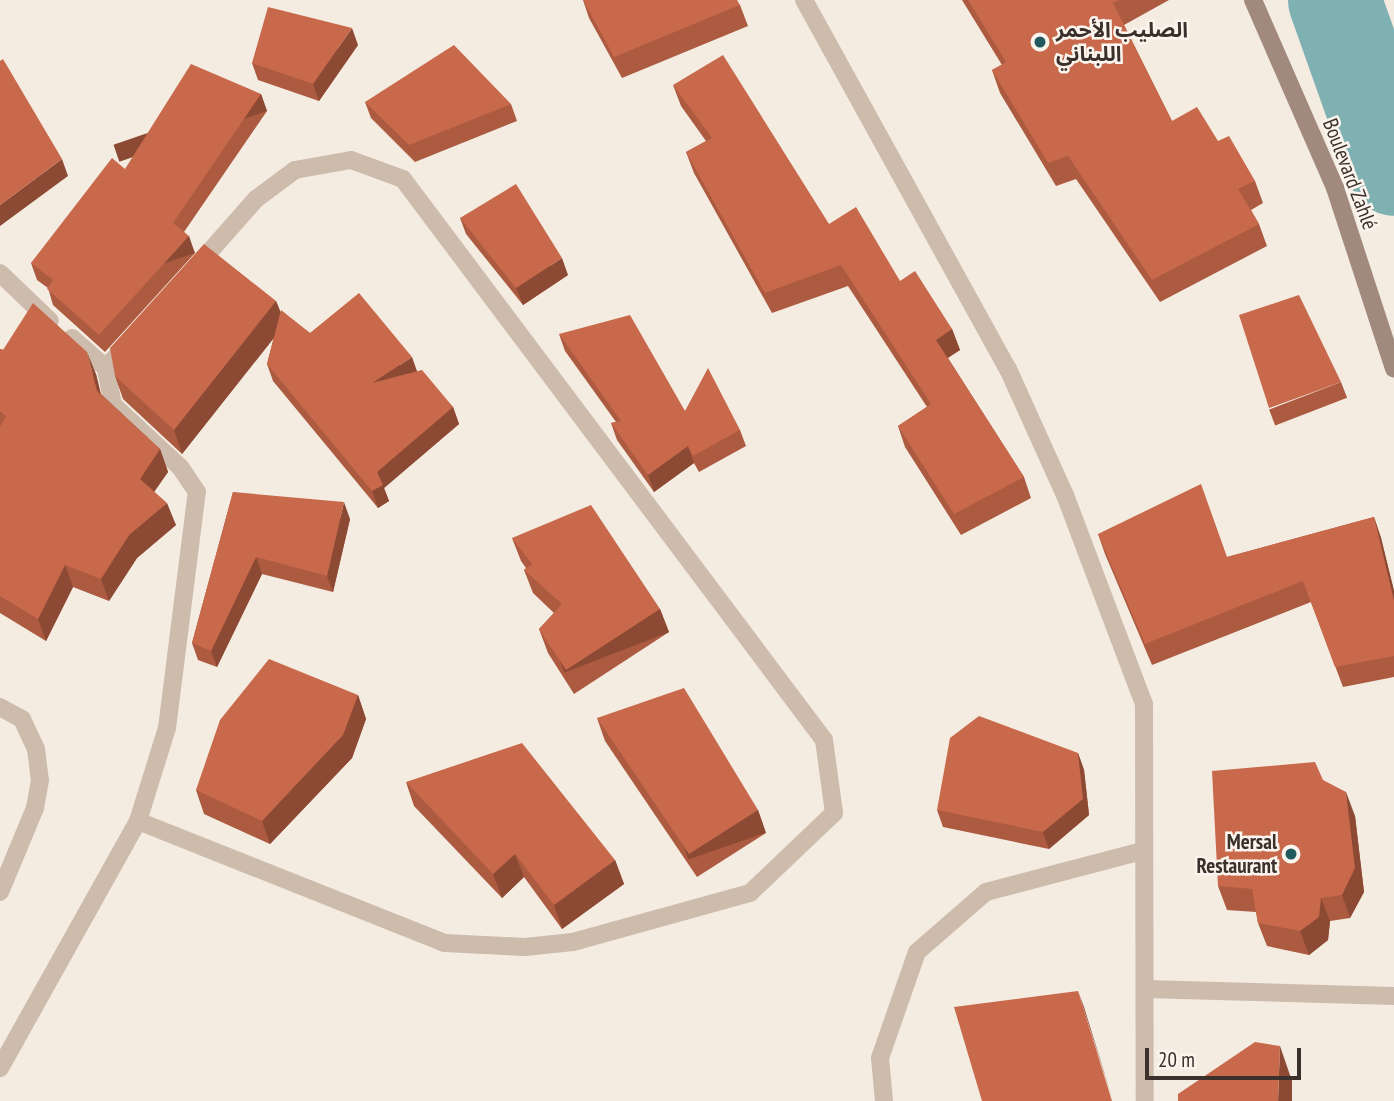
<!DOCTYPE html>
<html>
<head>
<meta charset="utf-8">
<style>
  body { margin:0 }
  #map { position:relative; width:1394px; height:1101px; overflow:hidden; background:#f4ebe1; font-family:"PT Sans Narrow","Noto Sans Arabic",sans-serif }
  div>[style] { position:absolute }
  .river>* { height:93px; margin:-46.5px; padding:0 46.5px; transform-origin:46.5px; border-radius:46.5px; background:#7fb0b2 }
  .street>* { height:18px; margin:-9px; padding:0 9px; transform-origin:9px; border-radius:9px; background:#cdbbac }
  .secondary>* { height:18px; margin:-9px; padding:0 9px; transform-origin:9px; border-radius:9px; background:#a18a7d }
  .wall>* { inset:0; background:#ac5a40; transform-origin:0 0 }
  .shaded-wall>* { inset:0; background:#8c4a34; transform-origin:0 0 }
  .building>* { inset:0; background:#c8694b }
  .dots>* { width:19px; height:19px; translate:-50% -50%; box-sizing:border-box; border:4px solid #fbf5ee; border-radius:50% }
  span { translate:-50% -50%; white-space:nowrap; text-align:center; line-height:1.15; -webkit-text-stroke:5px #fbf5ee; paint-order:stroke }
  .poi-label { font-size:21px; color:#3b302b; font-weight:700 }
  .left { translate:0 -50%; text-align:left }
  .right { translate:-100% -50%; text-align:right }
  .street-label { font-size:21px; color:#3b302b }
  .scale { position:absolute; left:1145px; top:1048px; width:156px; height:32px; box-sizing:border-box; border:4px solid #3b302b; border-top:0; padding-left:9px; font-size:21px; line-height:24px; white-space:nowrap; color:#3b302b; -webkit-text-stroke:5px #fbf5ee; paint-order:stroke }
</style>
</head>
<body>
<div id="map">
  <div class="river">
    <div style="left:1334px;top:0;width:179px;rotate:70.5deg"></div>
  </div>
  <div class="street">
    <div style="left:804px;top:0;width:422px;rotate:61.1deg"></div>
    <div style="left:1008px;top:369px;width:138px;rotate:65.7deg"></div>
    <div style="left:1065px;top:495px;width:223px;rotate:69.3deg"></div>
    <div style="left:1144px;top:704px;width:397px;rotate:89.9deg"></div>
    <div style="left:0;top:273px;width:69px;rotate:43.8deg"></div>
    <div style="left:72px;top:338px;width:45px;rotate:41.4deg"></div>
    <div style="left:0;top:707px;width:25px;rotate:29deg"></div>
    <div style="left:22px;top:719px;width:33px;rotate:65deg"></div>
    <div style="left:36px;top:749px;width:31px;rotate:83deg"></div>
    <div style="left:40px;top:780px;width:28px;rotate:100deg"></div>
    <div style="left:35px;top:808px;width:91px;rotate:112.6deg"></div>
    <div style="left:138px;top:821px;width:329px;rotate:21.7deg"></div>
    <div style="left:444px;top:943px;width:81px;rotate:2.8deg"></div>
    <div style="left:525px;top:947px;width:48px;rotate:-5.9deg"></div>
    <div style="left:573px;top:942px;width:184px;rotate:-15.5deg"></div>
    <div style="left:750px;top:893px;width:116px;rotate:-43.6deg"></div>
    <div style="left:834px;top:813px;width:74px;rotate:-97.8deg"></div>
    <div style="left:824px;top:740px;width:701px;rotate:-126.89deg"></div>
    <div style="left:403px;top:179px;width:55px;rotate:-159.9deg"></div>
    <div style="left:351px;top:160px;width:57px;rotate:169.9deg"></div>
    <div style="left:295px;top:170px;width:49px;rotate:143.4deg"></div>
    <div style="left:256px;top:199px;width:89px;rotate:131.4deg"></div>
    <div style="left:1145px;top:989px;width:249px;rotate:1.6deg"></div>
    <div style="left:0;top:1068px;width:283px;rotate:-60.8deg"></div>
    <div style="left:138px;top:821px;width:97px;rotate:-72.7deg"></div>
    <div style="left:167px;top:728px;width:238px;rotate:-82.8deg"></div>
    <div style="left:197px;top:492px;width:30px;rotate:-124deg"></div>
    <div style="left:180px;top:467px;width:91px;rotate:-137.2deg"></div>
    <div style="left:113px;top:405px;width:38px;rotate:-101deg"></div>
    <div style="left:106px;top:368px;width:32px;rotate:-49deg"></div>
    <div style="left:884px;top:1101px;width:43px;rotate:-95.3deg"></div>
    <div style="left:880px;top:1058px;width:112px;rotate:-70.8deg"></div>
    <div style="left:917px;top:952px;width:91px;rotate:-41deg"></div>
    <div style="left:986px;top:892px;width:161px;rotate:-14.7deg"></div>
  </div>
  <div class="secondary">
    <div style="left:1253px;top:0;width:205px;rotate:66.4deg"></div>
    <div style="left:1335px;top:188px;width:190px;rotate:71.9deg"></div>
  </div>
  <div class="wall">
    <div style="clip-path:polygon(583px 0,740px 5px,748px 26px,622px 78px,589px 18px)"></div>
    <div style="clip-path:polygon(962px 0,1169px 0,1124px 25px,1172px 121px,1218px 141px,1255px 181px,1263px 203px,1251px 210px,1259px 224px,1267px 246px,1160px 302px,1076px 179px,1056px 186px,1000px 93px,992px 70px,1002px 65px)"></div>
    <div style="clip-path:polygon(358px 45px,319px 101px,258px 80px,252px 63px)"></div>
    <div style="clip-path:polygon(673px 85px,829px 224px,900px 281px,952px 329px,960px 350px,948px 358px,1024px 477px,1031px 498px,961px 535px,905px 447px,898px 426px,927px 407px,848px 286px,772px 313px,694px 173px,686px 152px,706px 141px,681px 106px)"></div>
    <div style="clip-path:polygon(261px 94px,267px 111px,184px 232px,195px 253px,105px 352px,53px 305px,48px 288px,37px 280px,31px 263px,125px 169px)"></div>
    <div style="clip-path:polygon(365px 102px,511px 104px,517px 121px,415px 162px,371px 118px)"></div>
    <div style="clip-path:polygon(460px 218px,568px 275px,523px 305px,466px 234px)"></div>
    <div style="clip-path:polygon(276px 301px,281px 313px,310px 333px,417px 371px,453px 407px,459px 424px,384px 488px,389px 501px,378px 508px,273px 381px,267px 364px,274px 337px,182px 454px,123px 399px,115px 376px)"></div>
    <div style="clip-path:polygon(559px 334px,685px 411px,740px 430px,746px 446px,699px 472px,694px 463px,654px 492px,617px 440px,611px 423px,616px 422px,565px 351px)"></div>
    <div style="clip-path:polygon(0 349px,96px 374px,101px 394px,160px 449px,168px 472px,154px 491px,176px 525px,137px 558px,109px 601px,73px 587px,46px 641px,0 613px)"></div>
    <div style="left:1341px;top:382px;width:17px;height:77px;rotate:69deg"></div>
    <div style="clip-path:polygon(233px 492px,350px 519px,333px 592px,262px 574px,217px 667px,198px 660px,192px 643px)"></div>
    <div style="clip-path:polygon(1374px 517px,1381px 538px,1394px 591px,1394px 677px,1343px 687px,1311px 602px,1152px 665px,1105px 554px,1098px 534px,1227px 557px)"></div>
    <div style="clip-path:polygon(512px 538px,660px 609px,669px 632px,574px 694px,548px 653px,539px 629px,554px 613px,533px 593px,524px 570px,526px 568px,521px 561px)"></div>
    <div style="clip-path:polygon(358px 695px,366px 719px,352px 758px,270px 844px,204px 814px,196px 790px)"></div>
    <div style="clip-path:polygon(597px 718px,758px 810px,766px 833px,697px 877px,605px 741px)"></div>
    <div style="clip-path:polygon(1078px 753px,1084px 770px,1089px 815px,1049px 849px,943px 827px,937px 810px)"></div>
    <div style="clip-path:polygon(1323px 780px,1355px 816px,1364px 892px,1350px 918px,1330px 921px,1328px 940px,1309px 955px,1267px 946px,1258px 923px,1256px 912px,1227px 910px,1218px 886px)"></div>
    <div style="clip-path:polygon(406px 782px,615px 860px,624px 884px,562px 929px,524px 877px,502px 898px,414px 806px)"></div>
  </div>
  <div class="shaded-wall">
    <div style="clip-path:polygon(352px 28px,358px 45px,319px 101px,313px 84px)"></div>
    <div style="left:261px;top:94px;width:18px;height:156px;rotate:71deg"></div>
    <div style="clip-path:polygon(62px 159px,68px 176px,0 226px,0 205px)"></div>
    <div style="left:189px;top:236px;width:18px;height:134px;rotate:71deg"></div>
    <div style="clip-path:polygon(562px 258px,568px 275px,523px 305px,516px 288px)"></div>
    <div style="clip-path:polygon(276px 301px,285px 324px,182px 454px,174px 430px)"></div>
    <div style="clip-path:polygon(952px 329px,960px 350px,944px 360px,936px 340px)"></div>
    <div style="clip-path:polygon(87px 352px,96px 374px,105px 413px,97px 391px)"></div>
    <div style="clip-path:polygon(412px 357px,418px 374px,372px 383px)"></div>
    <div style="clip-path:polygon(453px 407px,459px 424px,384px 488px,389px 501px,378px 508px,372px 491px,377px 472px)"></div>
    <div style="clip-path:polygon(688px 446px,694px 463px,654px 492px,648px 475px)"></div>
    <div style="clip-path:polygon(160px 449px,168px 472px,148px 501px,140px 479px)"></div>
    <div style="clip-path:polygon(344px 502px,350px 519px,333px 592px,327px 576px)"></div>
    <div style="clip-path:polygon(167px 503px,176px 525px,137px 558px,109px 601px,101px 579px,129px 535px)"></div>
    <div style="clip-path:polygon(1374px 517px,1381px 538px,1394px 591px,1394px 601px)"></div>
    <div style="clip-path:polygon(256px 557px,262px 574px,217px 667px,211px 651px)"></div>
    <div style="clip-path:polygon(65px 565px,73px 587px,46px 641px,38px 619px)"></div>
    <div style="left:660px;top:609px;width:25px;height:112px;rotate:69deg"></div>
    <div style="clip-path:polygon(358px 695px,366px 719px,352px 758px,270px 844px,262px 821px)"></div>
    <div style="clip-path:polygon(1078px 753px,1084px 770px,1089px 815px,1049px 849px,1043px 832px)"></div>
    <div style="clip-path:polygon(1346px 792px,1355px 816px,1364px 892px,1350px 918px,1342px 895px)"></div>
    <div style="left:758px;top:810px;width:24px;height:82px;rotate:71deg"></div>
    <div style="clip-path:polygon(515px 854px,524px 877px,502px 898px,493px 874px)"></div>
    <div style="clip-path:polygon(615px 860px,624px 884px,562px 929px,554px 905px)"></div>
    <div style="clip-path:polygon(1321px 898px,1330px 921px,1328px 940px,1309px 955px,1300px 931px)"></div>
    <div style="clip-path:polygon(1078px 991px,1084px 1007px,1113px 1101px)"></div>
    <div style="clip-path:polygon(1280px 1046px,1292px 1081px,1292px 1101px,1278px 1101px)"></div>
  </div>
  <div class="building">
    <div style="clip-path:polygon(583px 0,737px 0,740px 5px,614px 57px)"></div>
    <div style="clip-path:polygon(968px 0,1120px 0,1113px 3px,1172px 121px,1197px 107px,1218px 141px,1229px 136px,1255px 181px,1238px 189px,1259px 224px,1152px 280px,1068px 156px,1048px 163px,992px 70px,1006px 62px)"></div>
    <div style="clip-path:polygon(268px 7px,352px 28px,313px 84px,252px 63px)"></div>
    <div style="clip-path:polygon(454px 45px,511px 104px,409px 145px,365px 102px)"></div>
    <div style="clip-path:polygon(723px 55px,829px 224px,856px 207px,900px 281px,915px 271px,952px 329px,936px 340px,1024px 477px,954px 514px,898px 426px,931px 404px,841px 265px,765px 293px,686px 152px,712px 138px,673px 85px)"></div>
    <div style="clip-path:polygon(3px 59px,62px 159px,0 205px,0 61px)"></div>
    <div style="clip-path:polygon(191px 64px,261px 94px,173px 223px,189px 236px,99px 335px,47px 289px,53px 280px,31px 263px,112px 158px,125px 169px)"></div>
    <div style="clip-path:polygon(516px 184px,562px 258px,516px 288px,460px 218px)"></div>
    <div style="clip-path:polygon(204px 244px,276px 301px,174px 430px,115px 376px,110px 348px)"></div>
    <div style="clip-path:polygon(359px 293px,412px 357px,372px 383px,422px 370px,453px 407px,377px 472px,383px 485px,372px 491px,267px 364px,281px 310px,310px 333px)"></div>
    <div style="clip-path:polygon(1299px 295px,1341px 382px,1269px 408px,1239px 315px)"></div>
    <div style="clip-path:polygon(33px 303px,87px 352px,97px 391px,160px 449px,140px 479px,167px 503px,129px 535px,101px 579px,65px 565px,38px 619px,0 596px,0 427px,6px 416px,0 411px,0 349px,3px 350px)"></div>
    <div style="clip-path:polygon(630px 315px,685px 411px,708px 368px,740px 430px,693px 456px,688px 446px,648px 475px,611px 423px,621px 421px,559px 334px)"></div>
    <div style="clip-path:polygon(1201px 484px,1227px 557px,1374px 517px,1394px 601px,1394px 656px,1335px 667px,1303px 581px,1145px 644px,1098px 534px)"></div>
    <div style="clip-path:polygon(233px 492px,344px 502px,327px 576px,256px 557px,211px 651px,192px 643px)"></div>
    <div style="clip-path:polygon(591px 505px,660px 609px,566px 670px,539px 629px,562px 604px,524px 570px,532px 564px,512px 538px)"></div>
    <div style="clip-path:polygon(269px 659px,358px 695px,343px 735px,262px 821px,196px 790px,220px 720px)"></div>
    <div style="clip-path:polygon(684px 688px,758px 810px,689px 854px,597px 718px)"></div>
    <div style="clip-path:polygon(979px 716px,1078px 753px,1083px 799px,1043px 832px,937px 810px,950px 738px)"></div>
    <div style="clip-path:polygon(522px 743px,615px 860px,554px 905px,515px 854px,493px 874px,406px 782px)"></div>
    <div style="clip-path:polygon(1315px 762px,1323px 780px,1346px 792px,1355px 868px,1342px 895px,1321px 898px,1319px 917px,1300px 931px,1258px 923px,1252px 889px,1218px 886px,1212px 771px)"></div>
    <div style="clip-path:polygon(1078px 991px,1112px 1101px,982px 1101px,954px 1007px)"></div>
    <div style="clip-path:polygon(1255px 1042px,1280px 1046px,1278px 1101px,1178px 1101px,1178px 1094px)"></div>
  </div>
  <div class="dots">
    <div style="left:1040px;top:42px;background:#1f5a5e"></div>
    <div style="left:1291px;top:854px;background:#1f5a5e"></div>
  </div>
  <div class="poi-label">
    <span class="left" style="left:1056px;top:42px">الصليب الأحمر<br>اللبناني</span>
    <span class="right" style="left:1277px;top:854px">Mersal<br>Restaurant</span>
  </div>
  <div class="street-label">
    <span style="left:1350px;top:174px;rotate:69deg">Boulevard Zahlé</span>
  </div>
  <div class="scale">20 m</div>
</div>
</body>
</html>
